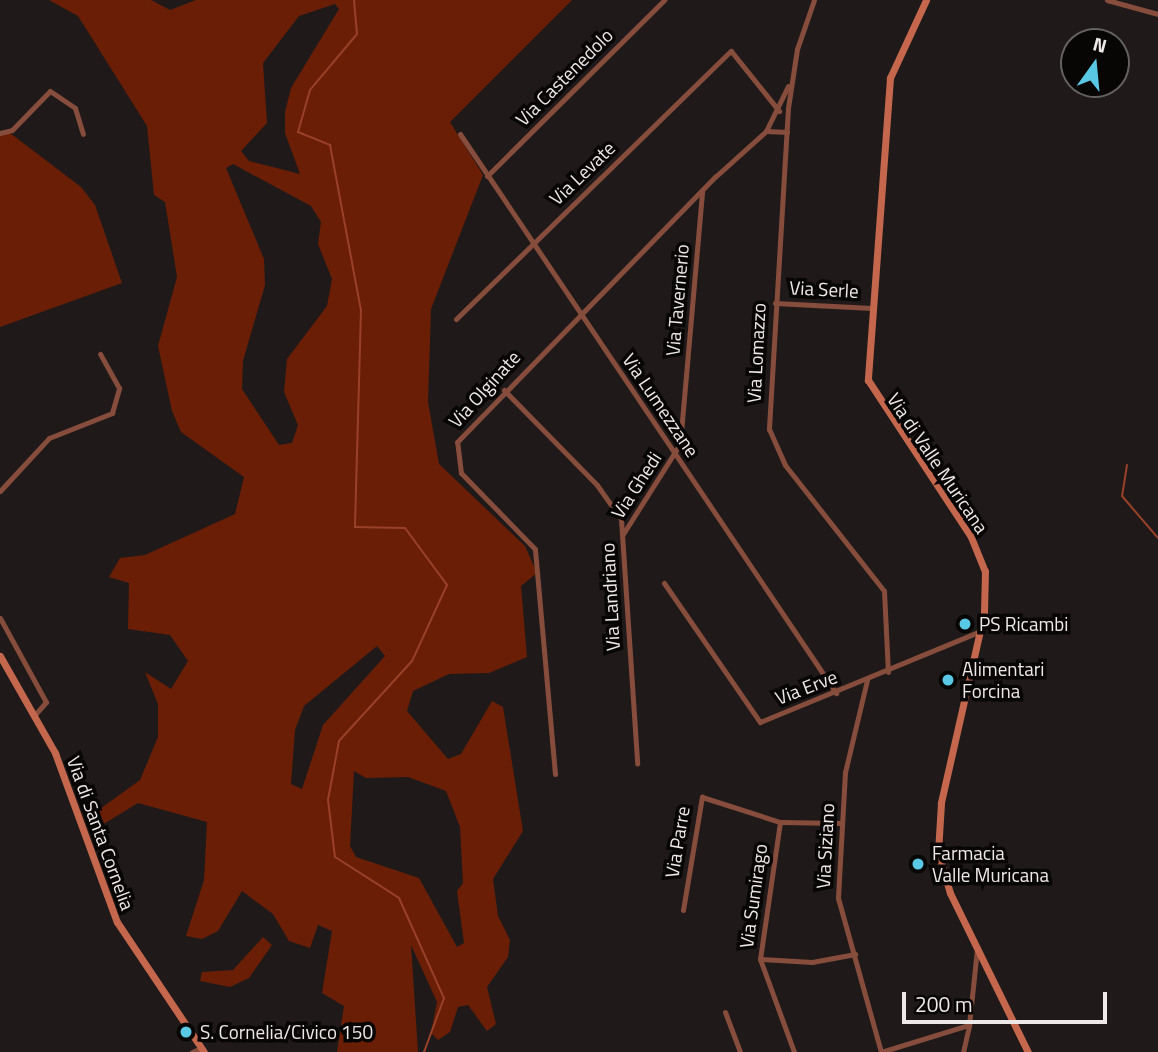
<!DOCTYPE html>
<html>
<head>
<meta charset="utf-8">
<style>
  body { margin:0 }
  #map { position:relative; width:1158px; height:1052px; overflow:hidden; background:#1f1a19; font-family:"Titillium Web",sans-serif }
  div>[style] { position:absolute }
  .green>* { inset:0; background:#6a1e06 }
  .stream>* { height:2px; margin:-1px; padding:0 1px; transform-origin:1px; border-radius:1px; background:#994128 }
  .street>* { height:5px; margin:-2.5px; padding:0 2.5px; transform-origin:2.5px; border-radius:2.5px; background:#874d3c }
  .secondary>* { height:7px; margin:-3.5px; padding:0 3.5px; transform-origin:3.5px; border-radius:3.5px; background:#c5674d }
  .dots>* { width:19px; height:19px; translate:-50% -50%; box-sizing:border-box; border:4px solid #080605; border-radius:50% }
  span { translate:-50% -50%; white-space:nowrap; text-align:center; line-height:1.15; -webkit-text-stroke:7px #080605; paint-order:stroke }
  .street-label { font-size:19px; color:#ede9e8 }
  .poi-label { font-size:19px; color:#ede9e8 }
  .left { translate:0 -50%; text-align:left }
  .north { position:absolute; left:1060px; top:28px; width:70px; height:70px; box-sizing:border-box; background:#080605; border:2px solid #646160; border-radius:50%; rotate:15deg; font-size:19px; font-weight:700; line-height:28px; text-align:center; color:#ede9e8 }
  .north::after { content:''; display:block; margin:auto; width:24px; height:32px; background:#58c8e4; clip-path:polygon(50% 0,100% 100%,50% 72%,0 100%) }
  .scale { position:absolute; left:902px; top:992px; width:205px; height:32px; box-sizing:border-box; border:4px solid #ede9e8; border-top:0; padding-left:9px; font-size:21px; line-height:24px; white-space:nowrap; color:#ede9e8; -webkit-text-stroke:5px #080605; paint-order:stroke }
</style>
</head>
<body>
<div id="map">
  <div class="green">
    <div style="clip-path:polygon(evenodd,49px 0,151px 0,170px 10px,196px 0,572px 0,450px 122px,483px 175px,431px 309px,428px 402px,439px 464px,525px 546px,537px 573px,521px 586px,527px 657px,489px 673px,449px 674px,413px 691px,407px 711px,448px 759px,461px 754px,492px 701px,503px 707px,523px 831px,493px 879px,498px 916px,510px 940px,508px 957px,487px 987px,496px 1024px,487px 1031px,468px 1005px,458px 1007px,450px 1032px,438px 1040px,431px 1033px,437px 1002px,411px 945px,418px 1052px,337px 1052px,344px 1006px,322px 993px,332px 931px,318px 925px,310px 948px,289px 941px,273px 914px,242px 891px,218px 931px,202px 939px,186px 936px,204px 880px,207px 822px,138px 803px,97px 828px,93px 814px,140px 780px,158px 737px,158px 704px,145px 672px,171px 689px,188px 661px,170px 635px,128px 629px,129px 583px,109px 577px,120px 558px,145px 555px,235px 514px,244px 477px,181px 432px,172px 411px,158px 346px,177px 277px,165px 202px,154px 195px,147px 126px,78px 16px,49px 0,335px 4px,339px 9px,291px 88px,285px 112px,285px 133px,300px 174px,249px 161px,241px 151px,267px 123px,263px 63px,299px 16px,335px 4px,49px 0,233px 164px,311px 206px,321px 222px,318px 244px,332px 279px,327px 306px,287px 359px,284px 392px,298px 425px,292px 443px,279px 445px,242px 389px,243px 361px,265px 285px,264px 259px,226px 168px,233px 164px,49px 0,377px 646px,385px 656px,323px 725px,302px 789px,291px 784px,295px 730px,304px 706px,377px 646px,49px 0,354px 771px,366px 778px,408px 777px,446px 791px,460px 827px,463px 883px,457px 891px,464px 943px,457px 947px,419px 878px,356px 857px,350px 846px,354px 771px)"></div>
    <div style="clip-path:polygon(10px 133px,81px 187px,95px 205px,122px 283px,0 327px,0 135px)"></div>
    <div style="clip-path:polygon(263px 937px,272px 945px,249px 978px,230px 987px,200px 981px,202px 972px,233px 970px)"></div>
  </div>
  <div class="stream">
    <div style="left:354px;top:0;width:34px;rotate:85deg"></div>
    <div style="left:357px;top:34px;width:73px;rotate:130deg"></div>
    <div style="left:310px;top:90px;width:44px;rotate:105.9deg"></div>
    <div style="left:298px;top:132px;width:35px;rotate:22deg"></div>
    <div style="left:330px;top:145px;width:168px;rotate:79.4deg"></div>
    <div style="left:361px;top:310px;width:217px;rotate:91.6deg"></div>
    <div style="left:355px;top:527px;width:50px;rotate:1.1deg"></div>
    <div style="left:405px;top:528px;width:71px;rotate:53.6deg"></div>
    <div style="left:447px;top:585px;width:84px;rotate:114.7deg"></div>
    <div style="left:412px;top:661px;width:108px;rotate:132.4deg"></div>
    <div style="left:339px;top:741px;width:60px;rotate:100.6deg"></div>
    <div style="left:328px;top:800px;width:57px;rotate:83deg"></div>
    <div style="left:335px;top:857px;width:76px;rotate:32.6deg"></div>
    <div style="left:399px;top:898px;width:110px;rotate:65.8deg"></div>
    <div style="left:444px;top:998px;width:58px;rotate:110.3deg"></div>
    <div style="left:1127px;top:465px;width:31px;rotate:99deg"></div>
    <div style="left:1122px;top:496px;width:55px;rotate:49.4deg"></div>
  </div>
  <div class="street">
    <div style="left:814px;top:0;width:52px;rotate:109.1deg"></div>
    <div style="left:797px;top:49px;width:60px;rotate:98.7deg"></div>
    <div style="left:788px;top:108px;width:322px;rotate:93.4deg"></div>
    <div style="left:769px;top:429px;width:39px;rotate:66deg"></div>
    <div style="left:785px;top:465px;width:160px;rotate:51.8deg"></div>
    <div style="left:884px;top:591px;width:81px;rotate:87.2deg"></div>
    <div style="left:1107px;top:0;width:53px;rotate:15.4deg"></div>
    <div style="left:766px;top:131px;width:50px;rotate:-63.9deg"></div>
    <div style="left:0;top:133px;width:12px;rotate:-14deg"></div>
    <div style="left:12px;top:130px;width:54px;rotate:-45.7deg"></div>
    <div style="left:50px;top:91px;width:30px;rotate:34deg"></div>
    <div style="left:75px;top:108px;width:27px;rotate:73deg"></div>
    <div style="left:460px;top:134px;width:674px;rotate:56.07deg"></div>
    <div style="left:487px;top:176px;width:250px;rotate:-44.8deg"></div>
    <div style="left:775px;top:303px;width:97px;rotate:3deg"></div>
    <div style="left:456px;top:319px;width:384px;rotate:-44.3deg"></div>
    <div style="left:731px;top:51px;width:77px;rotate:51.3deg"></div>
    <div style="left:504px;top:390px;width:133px;rotate:45.6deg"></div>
    <div style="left:597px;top:485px;width:42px;rotate:54.8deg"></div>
    <div style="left:621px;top:519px;width:245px;rotate:86.2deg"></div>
    <div style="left:0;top:491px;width:72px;rotate:-47.2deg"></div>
    <div style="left:49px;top:438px;width:68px;rotate:-21.6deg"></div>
    <div style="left:112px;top:413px;width:26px;rotate:-74deg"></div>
    <div style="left:119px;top:388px;width:39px;rotate:-119deg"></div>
    <div style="left:623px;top:534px;width:107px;rotate:-57.7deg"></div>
    <div style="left:680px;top:444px;width:254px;rotate:-85deg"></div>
    <div style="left:664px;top:583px;width:169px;rotate:55.4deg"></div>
    <div style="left:760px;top:722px;width:239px;rotate:-22.4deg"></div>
    <div style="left:0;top:618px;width:96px;rotate:61.3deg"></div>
    <div style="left:46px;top:702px;width:18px;rotate:131deg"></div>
    <div style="left:867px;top:680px;width:95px;rotate:103.4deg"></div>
    <div style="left:845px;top:772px;width:126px;rotate:93.2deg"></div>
    <div style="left:838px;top:898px;width:160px;rotate:74.4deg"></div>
    <div style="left:555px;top:774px;width:226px;rotate:-95.1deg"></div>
    <div style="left:535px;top:549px;width:106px;rotate:-134.2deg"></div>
    <div style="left:461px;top:473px;width:31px;rotate:-97deg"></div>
    <div style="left:457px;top:442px;width:370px;rotate:-45.8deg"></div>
    <div style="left:715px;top:177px;width:69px;rotate:-42deg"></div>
    <div style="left:766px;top:131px;width:21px;rotate:3deg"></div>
    <div style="left:780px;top:822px;width:138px;rotate:98.3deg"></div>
    <div style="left:760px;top:959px;width:99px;rotate:69.9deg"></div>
    <div style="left:683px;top:910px;width:115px;rotate:-80.5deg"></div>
    <div style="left:702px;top:797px;width:82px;rotate:17.8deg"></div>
    <div style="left:780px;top:822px;width:61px;rotate:0.9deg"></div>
    <div style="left:760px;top:959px;width:52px;rotate:3.3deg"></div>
    <div style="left:812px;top:962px;width:44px;rotate:-10.5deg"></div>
    <div style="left:725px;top:1012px;width:43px;rotate:69.4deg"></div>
    <div style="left:192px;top:1052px;width:10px;rotate:-24deg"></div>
    <div style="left:881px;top:1052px;width:92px;rotate:-17.1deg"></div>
    <div style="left:969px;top:1025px;width:76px;rotate:-84deg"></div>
    <div style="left:963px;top:1052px;width:28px;rotate:-77deg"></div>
  </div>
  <div class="secondary">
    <div style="left:926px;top:0;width:86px;rotate:114.8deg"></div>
    <div style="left:890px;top:78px;width:303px;rotate:94.2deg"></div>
    <div style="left:868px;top:380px;width:188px;rotate:56.7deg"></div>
    <div style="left:971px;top:537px;width:37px;rotate:68deg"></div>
    <div style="left:985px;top:571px;width:42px;rotate:91.4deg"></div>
    <div style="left:984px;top:613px;width:195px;rotate:102.8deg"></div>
    <div style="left:941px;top:803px;width:49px;rotate:93.5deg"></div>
    <div style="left:938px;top:852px;width:43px;rotate:73.7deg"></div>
    <div style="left:950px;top:893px;width:177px;rotate:63.9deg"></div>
    <div style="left:0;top:656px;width:112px;rotate:60.4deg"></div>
    <div style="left:55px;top:753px;width:180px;rotate:69.9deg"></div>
    <div style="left:117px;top:922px;width:156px;rotate:56.2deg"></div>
  </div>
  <div class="dots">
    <div style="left:965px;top:624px;background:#58c8e4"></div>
    <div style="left:948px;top:680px;background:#58c8e4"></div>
    <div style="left:918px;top:864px;background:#58c8e4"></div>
    <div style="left:186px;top:1032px;background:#58c8e4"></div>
  </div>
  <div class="street-label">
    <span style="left:564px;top:77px;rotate:-45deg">Via Castenedolo</span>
    <span style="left:582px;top:173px;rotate:-44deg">Via Levate</span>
    <span style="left:824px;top:289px;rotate:3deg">Via Serle</span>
    <span style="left:677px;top:300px;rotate:-85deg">Via Tavernerio</span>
    <span style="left:756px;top:353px;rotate:-87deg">Via Lomazzo</span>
    <span style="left:484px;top:389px;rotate:-48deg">Via Olginate</span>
    <span style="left:661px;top:405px;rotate:56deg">Via Lumezzane</span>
    <span style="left:938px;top:463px;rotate:56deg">Via di Valle Muricana</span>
    <span style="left:636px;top:485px;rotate:-57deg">Via Ghedi</span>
    <span style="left:610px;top:597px;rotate:-93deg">Via Landriano</span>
    <span style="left:806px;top:687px;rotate:-21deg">Via Erve</span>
    <span style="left:101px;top:833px;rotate:70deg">Via di Santa Cornelia</span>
    <span style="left:677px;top:842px;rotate:-81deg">Via Parre</span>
    <span style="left:825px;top:846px;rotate:-87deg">Via Siziano</span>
    <span style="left:753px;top:896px;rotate:-82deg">Via Sumirago</span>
  </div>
  <div class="poi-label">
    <span class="left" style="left:979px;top:624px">PS Ricambi</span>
    <span class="left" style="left:962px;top:680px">Alimentari<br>Forcina</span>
    <span class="left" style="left:932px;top:864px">Farmacia<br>Valle Muricana</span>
    <span class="left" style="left:200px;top:1032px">S. Cornelia/Civico 150</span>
  </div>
  <div class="north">N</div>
  <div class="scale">200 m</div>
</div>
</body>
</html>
